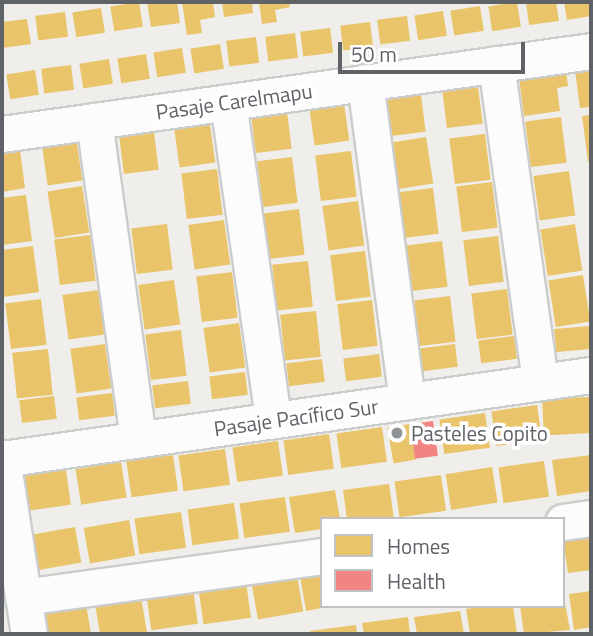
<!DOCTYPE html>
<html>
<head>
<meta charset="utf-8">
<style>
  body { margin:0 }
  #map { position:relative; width:593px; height:636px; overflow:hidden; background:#efeeea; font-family:"Titillium Web",sans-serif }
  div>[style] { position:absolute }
  .homes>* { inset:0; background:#e9c46a; transform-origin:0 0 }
  .health>* { inset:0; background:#f28482; transform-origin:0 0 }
  .roads { filter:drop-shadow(2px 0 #cbcccc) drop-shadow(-2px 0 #cbcccc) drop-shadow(0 2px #cbcccc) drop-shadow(0 -2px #cbcccc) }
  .minor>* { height:35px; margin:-17.5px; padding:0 17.5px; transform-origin:17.5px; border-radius:17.5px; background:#fdfcfc }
  .dots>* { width:19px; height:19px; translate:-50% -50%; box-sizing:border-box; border:4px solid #fff; border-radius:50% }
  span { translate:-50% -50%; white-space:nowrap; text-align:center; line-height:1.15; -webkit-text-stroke:7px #fff; paint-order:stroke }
  .street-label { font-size:21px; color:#5f6368 }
  .poi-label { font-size:21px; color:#5f6368 }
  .left { translate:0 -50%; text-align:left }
  .frame { position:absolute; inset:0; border:4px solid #5f6368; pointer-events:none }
  .legend { position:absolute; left:320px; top:517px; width:245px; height:91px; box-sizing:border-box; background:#fff; border:2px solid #bfc1c3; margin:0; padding:9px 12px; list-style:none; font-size:21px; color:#5f6368 }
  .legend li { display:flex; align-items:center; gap:14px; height:35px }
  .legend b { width:35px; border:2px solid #bfc1c3 }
  .scale { position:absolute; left:338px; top:42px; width:187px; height:32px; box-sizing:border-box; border:4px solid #5f6368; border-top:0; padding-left:9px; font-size:21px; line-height:24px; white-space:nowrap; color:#5f6368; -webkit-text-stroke:5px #fff; paint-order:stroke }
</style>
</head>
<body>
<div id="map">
  <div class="homes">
    <div style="left:139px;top:2px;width:25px;height:29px;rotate:81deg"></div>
    <div style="clip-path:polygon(147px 2px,177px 2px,180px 23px,151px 27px)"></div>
    <div style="clip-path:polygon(182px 2px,213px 2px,215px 17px,200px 20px,202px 33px,187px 35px)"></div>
    <div style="clip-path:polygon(222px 2px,252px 2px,253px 13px,224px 17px)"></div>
    <div style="clip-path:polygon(259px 2px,289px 2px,290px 7px,275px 10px,277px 22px,262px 24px)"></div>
    <div style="left:517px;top:2px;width:25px;height:29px;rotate:81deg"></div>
    <div style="clip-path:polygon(526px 2px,556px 2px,559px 21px,529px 25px)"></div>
    <div style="clip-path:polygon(564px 2px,591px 2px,591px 16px,567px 20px)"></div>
    <div style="left:480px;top:6px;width:25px;height:30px;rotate:81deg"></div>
    <div style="left:101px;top:8px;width:25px;height:29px;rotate:81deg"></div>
    <div style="left:443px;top:11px;width:25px;height:29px;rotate:81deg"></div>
    <div style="left:65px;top:12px;width:25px;height:30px;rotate:83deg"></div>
    <div style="left:407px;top:16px;width:25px;height:30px;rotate:83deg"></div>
    <div style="clip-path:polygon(27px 19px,31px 44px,2px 48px,2px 22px)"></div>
    <div style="left:370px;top:22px;width:25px;height:30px;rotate:83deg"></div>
    <div style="left:330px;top:28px;width:25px;height:30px;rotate:83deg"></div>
    <div style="left:295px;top:33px;width:25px;height:30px;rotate:83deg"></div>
    <div style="left:256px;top:37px;width:26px;height:30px;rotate:83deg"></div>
    <div style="left:220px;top:44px;width:25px;height:30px;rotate:81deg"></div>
    <div style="left:182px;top:48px;width:25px;height:29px;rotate:81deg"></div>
    <div style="left:146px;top:54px;width:25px;height:29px;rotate:81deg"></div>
    <div style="left:109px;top:59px;width:25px;height:30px;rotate:81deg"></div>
    <div style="clip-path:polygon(591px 60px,591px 107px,580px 108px,574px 63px)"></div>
    <div style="clip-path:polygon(565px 63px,568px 86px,557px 88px,560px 111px,524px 116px,518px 70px)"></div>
    <div style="left:71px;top:65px;width:25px;height:30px;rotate:83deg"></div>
    <div style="left:35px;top:70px;width:25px;height:29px;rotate:81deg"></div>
    <div style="left:477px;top:78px;width:46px;height:36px;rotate:83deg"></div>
    <div style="left:420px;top:86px;width:46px;height:35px;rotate:83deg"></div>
    <div style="left:343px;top:96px;width:45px;height:35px;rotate:82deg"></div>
    <div style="left:286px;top:103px;width:46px;height:36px;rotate:83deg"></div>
    <div style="clip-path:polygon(591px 115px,591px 161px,588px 162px,582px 116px)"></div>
    <div style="left:561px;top:117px;width:46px;height:36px;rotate:83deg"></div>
    <div style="left:209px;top:118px;width:45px;height:36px;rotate:82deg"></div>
    <div style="left:153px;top:124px;width:46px;height:35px;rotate:83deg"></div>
    <div style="left:485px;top:134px;width:46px;height:36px;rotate:83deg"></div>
    <div style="left:76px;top:136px;width:45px;height:35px;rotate:82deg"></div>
    <div style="left:426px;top:137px;width:47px;height:35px;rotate:81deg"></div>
    <div style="clip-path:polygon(19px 143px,25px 188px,2px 192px,2px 145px)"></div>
    <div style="left:351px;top:151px;width:46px;height:36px;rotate:83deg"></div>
    <div style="left:292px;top:157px;width:46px;height:35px;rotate:83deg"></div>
    <div style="left:217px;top:169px;width:46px;height:36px;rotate:83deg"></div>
    <div style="left:569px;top:171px;width:45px;height:36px;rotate:82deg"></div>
    <div style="left:492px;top:182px;width:46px;height:36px;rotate:83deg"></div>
    <div style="left:82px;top:186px;width:47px;height:35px;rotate:81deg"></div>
    <div style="left:433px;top:188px;width:46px;height:35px;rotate:83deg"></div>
    <div style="clip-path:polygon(26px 195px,32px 241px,2px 245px,2px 198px)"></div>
    <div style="left:358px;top:201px;width:45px;height:36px;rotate:82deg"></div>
    <div style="left:299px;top:209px;width:46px;height:36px;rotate:83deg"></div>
    <div style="left:224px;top:220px;width:45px;height:36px;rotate:82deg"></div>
    <div style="left:167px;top:224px;width:46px;height:36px;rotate:83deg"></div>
    <div style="left:575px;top:224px;width:47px;height:35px;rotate:81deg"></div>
    <div style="left:90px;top:235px;width:46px;height:36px;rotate:83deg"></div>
    <div style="left:498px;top:236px;width:46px;height:35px;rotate:83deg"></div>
    <div style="left:442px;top:241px;width:46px;height:36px;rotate:83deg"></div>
    <div style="clip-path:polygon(33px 246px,39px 292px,3px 297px,2px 250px)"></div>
    <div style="left:365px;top:251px;width:46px;height:35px;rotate:83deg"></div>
    <div style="left:308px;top:261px;width:46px;height:36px;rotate:84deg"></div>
    <div style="left:232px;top:272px;width:46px;height:36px;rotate:83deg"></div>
    <div style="left:583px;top:275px;width:47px;height:35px;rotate:81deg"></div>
    <div style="left:174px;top:280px;width:45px;height:36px;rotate:82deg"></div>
    <div style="left:507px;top:289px;width:46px;height:36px;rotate:83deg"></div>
    <div style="left:98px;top:290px;width:45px;height:36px;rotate:82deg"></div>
    <div style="left:450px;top:296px;width:46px;height:36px;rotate:83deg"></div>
    <div style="left:41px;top:299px;width:46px;height:36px;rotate:83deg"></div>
    <div style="left:372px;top:300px;width:46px;height:35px;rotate:83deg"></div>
    <div style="left:316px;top:311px;width:46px;height:36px;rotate:84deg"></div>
    <div style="left:239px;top:323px;width:45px;height:36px;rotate:82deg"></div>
    <div style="left:589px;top:326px;width:23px;height:35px;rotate:85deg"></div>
    <div style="left:181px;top:330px;width:46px;height:36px;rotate:83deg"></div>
    <div style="left:514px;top:336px;width:23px;height:36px;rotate:83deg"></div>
    <div style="left:105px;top:344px;width:45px;height:35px;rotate:82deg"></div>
    <div style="left:455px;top:344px;width:23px;height:36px;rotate:83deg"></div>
    <div style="left:48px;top:349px;width:46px;height:36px;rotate:84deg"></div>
    <div style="left:379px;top:354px;width:23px;height:36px;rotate:83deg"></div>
    <div style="left:322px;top:359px;width:23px;height:36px;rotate:83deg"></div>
    <div style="left:245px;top:372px;width:23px;height:36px;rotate:83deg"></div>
    <div style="left:188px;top:381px;width:23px;height:36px;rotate:83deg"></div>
    <div style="left:112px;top:393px;width:23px;height:36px;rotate:83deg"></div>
    <div style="left:54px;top:396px;width:23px;height:35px;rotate:83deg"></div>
    <div style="left:589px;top:397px;width:36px;height:47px;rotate:87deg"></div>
    <div style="left:537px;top:405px;width:35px;height:46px;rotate:82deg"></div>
    <div style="left:485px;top:413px;width:35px;height:46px;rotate:82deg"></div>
    <div style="left:410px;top:424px;width:36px;height:23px;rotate:80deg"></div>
    <div style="left:382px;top:427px;width:35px;height:46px;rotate:82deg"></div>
    <div style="left:329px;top:434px;width:35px;height:46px;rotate:82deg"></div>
    <div style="left:278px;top:441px;width:35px;height:46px;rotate:82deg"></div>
    <div style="left:225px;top:449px;width:36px;height:47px;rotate:82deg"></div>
    <div style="left:173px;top:455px;width:36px;height:47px;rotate:82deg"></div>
    <div style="clip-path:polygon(591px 455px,591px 491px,557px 496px,552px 460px)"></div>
    <div style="left:544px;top:461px;width:36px;height:46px;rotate:82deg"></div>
    <div style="left:121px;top:462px;width:36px;height:46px;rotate:81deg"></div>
    <div style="left:492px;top:467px;width:36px;height:47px;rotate:81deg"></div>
    <div style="left:66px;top:470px;width:35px;height:47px;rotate:82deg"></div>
    <div style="left:441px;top:475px;width:36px;height:47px;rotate:82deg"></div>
    <div style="clip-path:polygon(389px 484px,394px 519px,347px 519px,343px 490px)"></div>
    <div style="clip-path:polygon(335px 490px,340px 519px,322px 519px,322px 529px,295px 533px,289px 497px)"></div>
    <div style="left:285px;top:497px;width:35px;height:46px;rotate:82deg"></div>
    <div style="left:234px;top:503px;width:36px;height:47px;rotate:82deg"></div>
    <div style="left:181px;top:512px;width:36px;height:47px;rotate:82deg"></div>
    <div style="left:129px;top:520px;width:36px;height:46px;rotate:80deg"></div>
    <div style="left:75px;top:527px;width:36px;height:46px;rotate:80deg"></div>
    <div style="clip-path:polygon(591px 534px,591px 570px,568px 573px,563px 538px)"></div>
    <div style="clip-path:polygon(322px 572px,322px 608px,306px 611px,300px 576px)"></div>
    <div style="left:297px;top:576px;width:36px;height:46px;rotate:80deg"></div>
    <div style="left:246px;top:582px;width:36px;height:48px;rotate:82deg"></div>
    <div style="left:193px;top:589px;width:35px;height:47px;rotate:82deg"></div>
    <div style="clip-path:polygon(591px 591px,591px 627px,574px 630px,569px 594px)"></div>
    <div style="clip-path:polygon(563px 592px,570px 630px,524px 634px,520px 606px,563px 606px)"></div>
    <div style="clip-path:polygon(141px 597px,147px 632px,100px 634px,95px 604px)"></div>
    <div style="clip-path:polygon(86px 604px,91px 634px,44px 634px,40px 611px)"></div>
    <div style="clip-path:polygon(486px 606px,513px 606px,517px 634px,470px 634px,466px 609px)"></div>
    <div style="clip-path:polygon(460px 611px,464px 634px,417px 634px,414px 617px)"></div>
    <div style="clip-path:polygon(408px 617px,410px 634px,364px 634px,362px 623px)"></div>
    <div style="clip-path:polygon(356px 625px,357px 634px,310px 634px,310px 631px)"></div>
  </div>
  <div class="health">
    <div style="left:433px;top:421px;width:35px;height:23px;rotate:82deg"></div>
  </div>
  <div class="roads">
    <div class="minor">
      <div style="left:496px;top:64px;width:321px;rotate:82.1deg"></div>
      <div style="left:365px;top:82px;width:322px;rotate:82.5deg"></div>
      <div style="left:228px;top:102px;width:321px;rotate:81.9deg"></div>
      <div style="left:94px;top:121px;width:321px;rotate:82.1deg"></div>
      <div style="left:2px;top:134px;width:595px;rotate:-8.02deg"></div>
      <div style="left:2px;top:458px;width:178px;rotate:81.3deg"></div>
      <div style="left:2px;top:459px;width:595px;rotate:-8.12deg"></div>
      <div style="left:563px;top:522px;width:28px;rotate:-8deg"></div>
      <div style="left:23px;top:597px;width:302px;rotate:-7.8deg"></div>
    </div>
  </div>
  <div class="dots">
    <div style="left:397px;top:433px;background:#919496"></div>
  </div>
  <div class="street-label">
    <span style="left:234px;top:101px;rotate:-8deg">Pasaje Carelmapu</span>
    <span style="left:296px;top:417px;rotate:-8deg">Pasaje Pacífico Sur</span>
  </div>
  <div class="poi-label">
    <span class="left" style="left:411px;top:433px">Pasteles Copito</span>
  </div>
  <div class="frame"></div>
  <ul class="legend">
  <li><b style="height:19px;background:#e9c46a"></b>Homes</li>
  <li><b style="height:19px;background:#f28482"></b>Health</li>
  </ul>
  <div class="scale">50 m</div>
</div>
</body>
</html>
